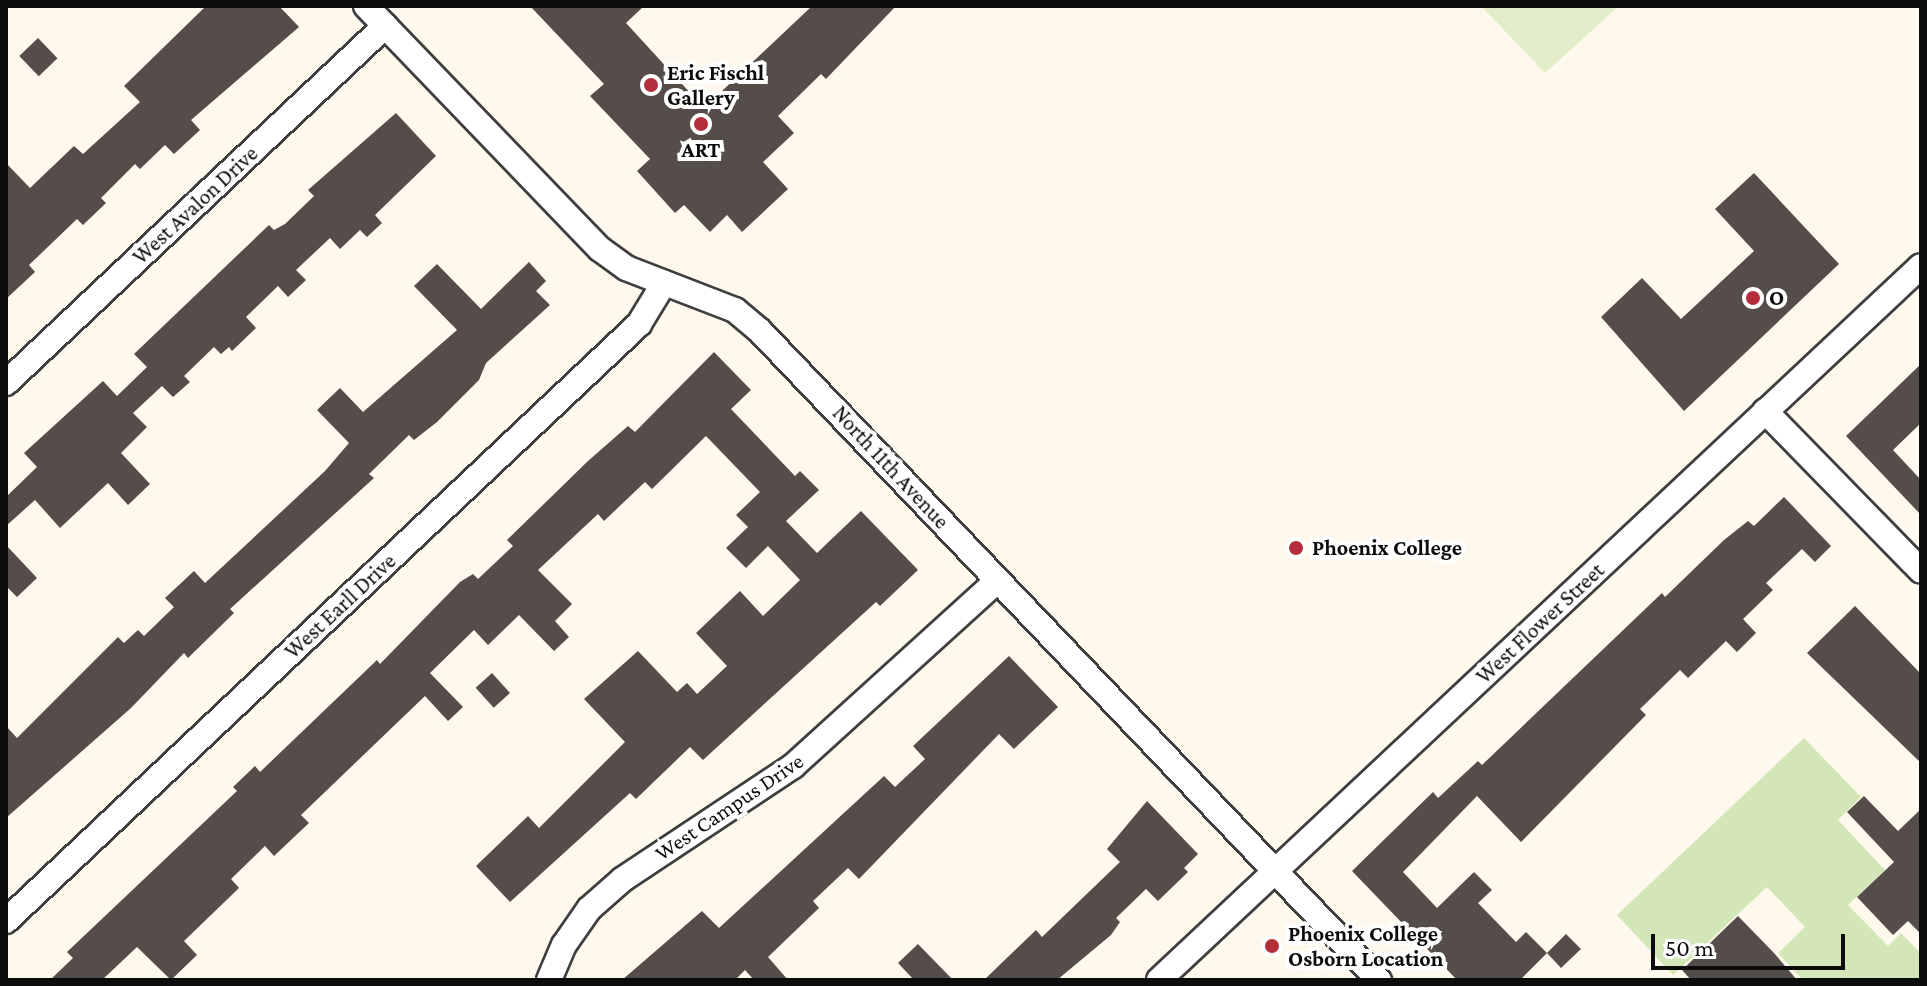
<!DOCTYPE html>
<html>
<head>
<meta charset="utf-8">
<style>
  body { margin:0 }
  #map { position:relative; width:1927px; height:986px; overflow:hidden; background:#fef9ec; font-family:"Crimson Pro",serif }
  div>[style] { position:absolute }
  .green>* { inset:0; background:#d2e6b8 }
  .pitch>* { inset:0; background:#e3edc9 }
  .building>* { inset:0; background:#544d49; transform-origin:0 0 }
  .roads { filter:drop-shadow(2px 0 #3f3f3f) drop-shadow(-2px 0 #3f3f3f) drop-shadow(0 2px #3f3f3f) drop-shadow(0 -2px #3f3f3f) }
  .minor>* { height:24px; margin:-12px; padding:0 12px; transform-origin:12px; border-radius:12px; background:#fff }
  .dots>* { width:22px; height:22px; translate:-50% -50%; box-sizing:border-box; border:4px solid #fff; border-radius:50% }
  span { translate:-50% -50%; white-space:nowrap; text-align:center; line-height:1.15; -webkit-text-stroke:8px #fff; paint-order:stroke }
  .poi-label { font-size:22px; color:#0c0c0c; font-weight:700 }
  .left { translate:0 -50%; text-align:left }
  .street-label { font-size:22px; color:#0c0c0c }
  .frame { position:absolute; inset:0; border:8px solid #0c0c0c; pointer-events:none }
  .scale { position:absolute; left:1651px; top:934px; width:194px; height:36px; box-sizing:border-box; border:4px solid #0c0c0c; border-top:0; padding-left:10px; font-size:24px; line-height:28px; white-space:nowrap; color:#0c0c0c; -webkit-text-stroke:6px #fff; paint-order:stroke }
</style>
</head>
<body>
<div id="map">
  <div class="green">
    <div style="clip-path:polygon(1804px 738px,1861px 797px,1838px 820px,1885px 870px,1848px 905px,1888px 946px,1901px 933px,1921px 954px,1921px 980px,1803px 980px,1778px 953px,1805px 927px,1767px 887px,1673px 975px,1617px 915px)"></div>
  </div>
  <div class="pitch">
    <div style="clip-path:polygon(1481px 6px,1619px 6px,1545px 73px)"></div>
  </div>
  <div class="building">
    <div style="clip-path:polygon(206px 6px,279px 6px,299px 27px,191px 120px,200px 130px,174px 154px,165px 145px,140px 169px,135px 164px,101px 198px,106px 203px,83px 225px,77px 219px,29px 265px,35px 272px,6px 299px,6px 163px,30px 188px,74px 146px,83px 154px,140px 102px,124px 86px)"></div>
    <div style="clip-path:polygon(530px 6px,644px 6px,626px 23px,704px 108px,812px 6px,896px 6px,826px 79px,821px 74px,778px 116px,794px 133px,763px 162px,788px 189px,742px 232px,727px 215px,710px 232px,684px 205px,675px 213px,637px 171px,650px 159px,590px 96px,604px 84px)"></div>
    <div style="left:38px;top:38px;width:28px;height:26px;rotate:46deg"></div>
    <div style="clip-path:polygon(396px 113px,436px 156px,375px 215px,382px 223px,367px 237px,360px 230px,340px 249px,330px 238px,296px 270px,306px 280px,288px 297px,278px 286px,246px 317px,256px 328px,232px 351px,229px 347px,221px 354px,214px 347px,184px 376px,190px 382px,173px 397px,162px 386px,133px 413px,147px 427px,121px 453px,150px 484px,128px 505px,108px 483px,60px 528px,35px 500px,6px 526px,6px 497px,37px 467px,24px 453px,103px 381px,117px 396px,147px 367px,134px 354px,269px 225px,274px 230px,285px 224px,314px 196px,308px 190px)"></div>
    <div style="clip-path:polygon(1754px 173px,1839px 264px,1684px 411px,1601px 317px,1642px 278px,1681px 319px,1754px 251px,1715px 209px)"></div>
    <div style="clip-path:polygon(529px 262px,546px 281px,536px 291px,550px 305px,486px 363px,479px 380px,437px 422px,414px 440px,409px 435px,369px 474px,374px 478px,230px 609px,234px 613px,188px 658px,184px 653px,131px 708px,6px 818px,6px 726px,17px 738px,118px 637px,124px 643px,138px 630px,144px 636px,174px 607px,165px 598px,194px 571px,205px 583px,325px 471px,349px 443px,317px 410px,340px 388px,363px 412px,457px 330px,414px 286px,437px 264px,481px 309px)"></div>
    <div style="clip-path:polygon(714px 352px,751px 390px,731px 409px,795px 476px,800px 471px,819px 490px,786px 521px,817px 553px,861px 511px,918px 570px,880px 606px,876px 602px,703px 760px,690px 747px,636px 799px,630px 793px,510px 902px,476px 866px,528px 816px,539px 828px,625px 742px,584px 699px,638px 651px,677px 692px,687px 683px,697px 694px,727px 666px,696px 633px,740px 591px,763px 616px,800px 580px,768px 546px,746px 568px,726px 548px,748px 527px,736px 515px,760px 492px,706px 436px,652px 489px,645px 482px,604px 521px,598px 514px,538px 570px,572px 604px,555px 621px,569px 637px,554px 651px,519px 615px,488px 645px,474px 630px,430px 673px,463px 707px,448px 721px,425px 696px,301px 815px,309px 823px,274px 856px,265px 846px,231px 879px,239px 888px,184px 941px,197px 955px,171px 980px,137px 947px,102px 980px,50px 980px,73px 958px,67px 952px,237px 791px,233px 787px,255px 766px,260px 772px,377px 660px,380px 664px,460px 582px,473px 574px,478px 579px,513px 546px,507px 540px,588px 461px,628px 426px,635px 432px)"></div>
    <div style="clip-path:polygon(1921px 364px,1921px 423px,1893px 450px,1921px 480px,1921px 515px,1846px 436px)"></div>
    <div style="clip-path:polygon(1784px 497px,1831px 546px,1815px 562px,1802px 549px,1766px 583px,1773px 590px,1743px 619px,1756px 633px,1737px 652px,1726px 641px,1688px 678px,1680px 670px,1640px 709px,1646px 715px,1521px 842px,1477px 796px,1403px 872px,1437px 908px,1474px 872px,1492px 890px,1478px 903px,1516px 942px,1526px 932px,1547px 953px,1566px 934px,1581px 949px,1561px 968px,1547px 953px,1520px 980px,1457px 980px,1352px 871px,1433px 792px,1438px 798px,1478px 761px,1482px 765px,1662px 593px,1665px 597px,1724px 540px,1748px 521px,1754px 526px)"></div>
    <div style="clip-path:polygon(6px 545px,37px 578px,17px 597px,6px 586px)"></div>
    <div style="clip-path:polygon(1855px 606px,1921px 674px,1921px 763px,1807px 653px)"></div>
    <div style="clip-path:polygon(1009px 656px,1058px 707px,1014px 749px,999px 734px,859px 879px,848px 868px,813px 901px,819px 908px,768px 957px,788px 980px,754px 980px,745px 970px,735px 980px,622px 980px,702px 911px,719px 928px,884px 776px,895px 787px,925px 759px,913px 746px)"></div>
    <div style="left:492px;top:673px;width:27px;height:22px;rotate:48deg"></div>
    <div style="clip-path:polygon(1864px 796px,1898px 831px,1921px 809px,1921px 934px,1908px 921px,1893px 935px,1857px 897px,1894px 862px,1847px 812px)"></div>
    <div style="clip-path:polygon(1147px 801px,1198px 854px,1184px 868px,1188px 872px,1158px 901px,1146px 889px,1116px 918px,1120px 922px,1111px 935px,1057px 980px,984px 980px,1036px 930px,1042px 937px,1120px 862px,1107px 849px)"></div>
    <div style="clip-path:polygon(1738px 916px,1774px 953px,1797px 980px,1691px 980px,1682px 970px)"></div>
    <div style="clip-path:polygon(918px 944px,953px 980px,914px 980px,898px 963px)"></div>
  </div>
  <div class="roads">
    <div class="minor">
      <div style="left:366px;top:6px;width:337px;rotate:46.1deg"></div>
      <div style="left:600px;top:249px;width:32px;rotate:36deg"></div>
      <div style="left:626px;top:268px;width:117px;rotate:21.1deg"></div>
      <div style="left:735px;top:310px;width:33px;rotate:40deg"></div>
      <div style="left:760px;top:331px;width:897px;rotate:46.36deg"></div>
      <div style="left:6px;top:383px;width:521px;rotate:-43.29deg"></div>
      <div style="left:1765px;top:411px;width:223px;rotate:45.7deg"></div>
      <div style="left:6px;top:921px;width:870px;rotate:-43.32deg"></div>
      <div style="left:639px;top:324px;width:48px;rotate:-58.6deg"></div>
      <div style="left:549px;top:980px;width:38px;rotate:-67deg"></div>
      <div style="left:564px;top:945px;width:44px;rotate:-55.2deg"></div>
      <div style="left:589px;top:909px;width:45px;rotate:-41.4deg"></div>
      <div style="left:623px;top:879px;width:204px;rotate:-33.6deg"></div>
      <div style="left:793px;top:766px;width:275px;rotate:-42.2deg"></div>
      <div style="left:1159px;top:980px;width:1044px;rotate:-43.14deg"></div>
    </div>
  </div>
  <div class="dots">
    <div style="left:651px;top:85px;background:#b32d3a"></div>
    <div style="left:701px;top:124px;background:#b32d3a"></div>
    <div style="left:1753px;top:298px;background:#b32d3a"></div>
    <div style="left:1296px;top:548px;background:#b32d3a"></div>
    <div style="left:1272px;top:946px;background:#b32d3a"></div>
  </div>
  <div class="poi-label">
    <span class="left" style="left:667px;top:85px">Eric Fischl<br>Gallery</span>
    <span style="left:701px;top:150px">ART</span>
    <span class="left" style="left:1769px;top:298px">O</span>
    <span class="left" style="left:1312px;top:548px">Phoenix College</span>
    <span class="left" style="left:1288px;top:946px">Phoenix College<br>Osborn Location</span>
  </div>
  <div class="street-label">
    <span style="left:195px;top:205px;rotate:-43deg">West Avalon Drive</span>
    <span style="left:891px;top:467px;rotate:47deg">North 11th Avenue</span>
    <span style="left:340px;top:606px;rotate:-43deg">West Earll Drive</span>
    <span style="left:1540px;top:623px;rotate:-43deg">West Flower Street</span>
    <span style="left:729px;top:807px;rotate:-34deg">West Campus Drive</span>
  </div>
  <div class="frame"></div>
  <div class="scale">50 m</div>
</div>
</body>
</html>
